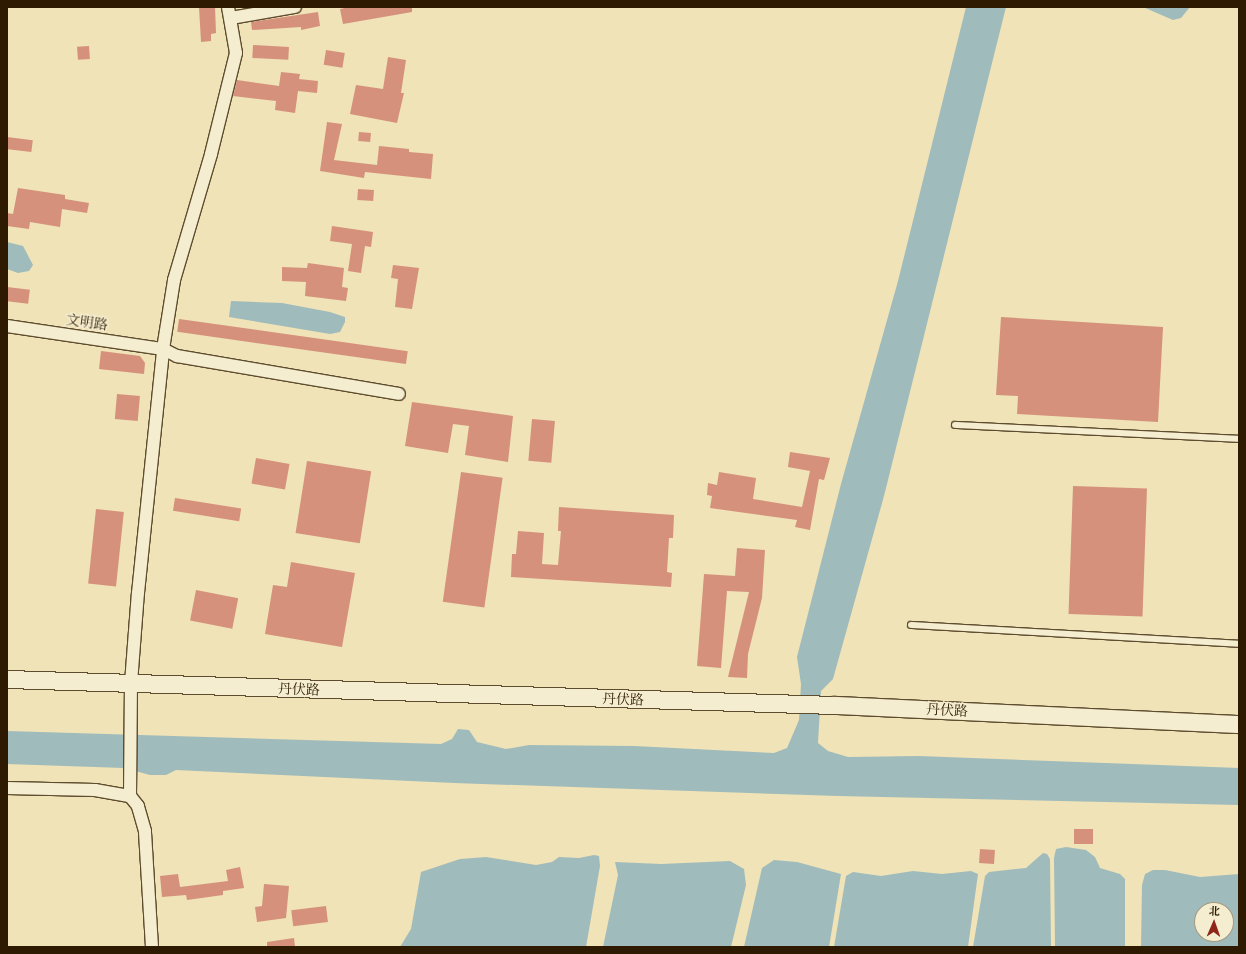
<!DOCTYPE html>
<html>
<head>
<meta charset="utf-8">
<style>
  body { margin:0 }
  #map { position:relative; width:1246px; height:954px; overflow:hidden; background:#efe3b7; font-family:"Gentium Book Plus","Noto Serif SC",serif }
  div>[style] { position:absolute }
  .water>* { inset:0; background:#a0bbbb }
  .building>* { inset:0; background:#d5917c; transform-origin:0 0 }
  .roads { filter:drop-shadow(1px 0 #5e4c2e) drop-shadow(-1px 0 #5e4c2e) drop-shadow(0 1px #5e4c2e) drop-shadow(0 -1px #5e4c2e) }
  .lane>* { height:6px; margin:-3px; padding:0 3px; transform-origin:3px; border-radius:3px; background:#f5edd0 }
  .street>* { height:12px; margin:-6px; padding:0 6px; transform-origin:6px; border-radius:6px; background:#f5edd0 }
  .secondary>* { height:17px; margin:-8.5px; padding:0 8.5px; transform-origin:8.5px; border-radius:8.5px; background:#f5edd0 }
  span { translate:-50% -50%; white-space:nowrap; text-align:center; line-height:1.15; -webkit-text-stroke:3px #f5edd0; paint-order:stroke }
  .street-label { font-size:14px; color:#2d1a01 }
  .frame { position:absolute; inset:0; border:8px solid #2d1a01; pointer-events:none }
  .north { position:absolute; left:1194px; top:902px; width:40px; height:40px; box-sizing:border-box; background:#f5edd0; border:1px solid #a5997d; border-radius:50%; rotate:2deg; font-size:11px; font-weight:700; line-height:16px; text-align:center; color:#2d1a01 }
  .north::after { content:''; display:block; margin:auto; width:14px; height:18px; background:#8f2418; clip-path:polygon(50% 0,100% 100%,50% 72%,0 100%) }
</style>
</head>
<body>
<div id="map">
  <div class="water">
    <div style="clip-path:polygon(966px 7px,1006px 7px,884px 496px,833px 679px,821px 691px,818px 743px,828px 751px,848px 757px,919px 756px,1239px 768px,1239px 805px,838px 796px,454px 783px,176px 770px,166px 775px,150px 775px,124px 768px,7px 764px,7px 731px,441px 744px,452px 739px,458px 729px,469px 730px,477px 742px,506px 749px,529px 745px,634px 746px,774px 753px,787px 748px,799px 720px,801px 684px,797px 657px,841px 484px,898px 281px)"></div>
    <div style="clip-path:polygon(1143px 7px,1190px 7px,1181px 18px,1173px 20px)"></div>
    <div style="clip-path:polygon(7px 242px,23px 246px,33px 265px,29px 271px,18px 273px,7px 269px)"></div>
    <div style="clip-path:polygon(231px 301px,282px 303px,330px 312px,345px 317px,345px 322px,340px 332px,330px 334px,229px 317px)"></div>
    <div style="clip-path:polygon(1066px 847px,1086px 850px,1095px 857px,1100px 868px,1120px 874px,1125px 879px,1125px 947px,1055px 947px,1054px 858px,1056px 849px)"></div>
    <div style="clip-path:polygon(1043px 853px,1047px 854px,1050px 859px,1051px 947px,973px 947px,985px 876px,989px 872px,1026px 868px)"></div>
    <div style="clip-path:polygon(594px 855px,599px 856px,600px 866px,586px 947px,400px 947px,411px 929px,421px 872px,460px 859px,486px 857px,536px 865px,552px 862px,559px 857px,579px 858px)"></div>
    <div style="clip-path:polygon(774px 860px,797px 862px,841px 874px,829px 947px,744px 947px,762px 868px)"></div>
    <div style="clip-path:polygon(730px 861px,744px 869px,746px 885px,731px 947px,603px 947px,618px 875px,615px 862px,661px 864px)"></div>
    <div style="clip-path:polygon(evenodd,1153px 870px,1165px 870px,1200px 877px,1239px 874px,1239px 947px,1141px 947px,1142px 885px,1145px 874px,1153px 870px,1202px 910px,1226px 910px,1226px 934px,1202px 934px,1202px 910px)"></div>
    <div style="clip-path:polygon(913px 871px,942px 874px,971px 871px,978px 874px,968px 947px,834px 947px,846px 876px,853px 872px,881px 876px)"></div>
  </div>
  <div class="building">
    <div style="clip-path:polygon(199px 7px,215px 7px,216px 33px,211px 34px,211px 41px,201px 42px)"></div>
    <div style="clip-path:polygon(350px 7px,412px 7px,412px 12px,343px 24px,340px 9px)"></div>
    <div style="clip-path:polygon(318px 12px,320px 26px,301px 30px,301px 27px,252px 30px,251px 22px)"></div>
    <div style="left:253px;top:45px;width:36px;height:13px;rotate:3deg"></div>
    <div style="left:89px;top:46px;width:13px;height:12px;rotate:86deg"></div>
    <div style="left:326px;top:50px;width:19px;height:15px;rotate:9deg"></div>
    <div style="clip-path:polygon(388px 57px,406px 60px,401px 93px,404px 93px,397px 123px,350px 114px,356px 85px,383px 89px)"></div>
    <div style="clip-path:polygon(281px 72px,300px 74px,299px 79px,318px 81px,317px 93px,298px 91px,295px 113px,275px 110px,276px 101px,233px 96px,237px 80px,279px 86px)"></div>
    <div style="clip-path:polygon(327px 122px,342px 124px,334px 160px,377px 165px,379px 146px,409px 149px,409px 152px,433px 154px,431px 179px,365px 172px,364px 178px,320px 171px)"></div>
    <div style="left:359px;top:132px;width:12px;height:9px;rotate:5deg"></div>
    <div style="left:7px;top:137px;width:26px;height:12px;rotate:7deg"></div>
    <div style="clip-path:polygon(18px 188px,65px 195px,65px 199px,89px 203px,87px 213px,62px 209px,60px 227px,30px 222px,29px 229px,7px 226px,7px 213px,13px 214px)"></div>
    <div style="left:358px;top:189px;width:16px;height:11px;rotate:4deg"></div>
    <div style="clip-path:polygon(332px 226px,373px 232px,371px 247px,365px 246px,361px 273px,348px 271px,352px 244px,330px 241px)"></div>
    <div style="clip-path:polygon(308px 263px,344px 268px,342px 287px,348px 288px,346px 301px,305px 296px,306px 282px,282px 281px,282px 267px,307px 268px)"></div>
    <div style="clip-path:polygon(393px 265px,419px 268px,412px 309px,395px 307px,398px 279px,391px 278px)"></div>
    <div style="left:7px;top:287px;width:23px;height:14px;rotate:7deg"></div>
    <div style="clip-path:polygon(1001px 317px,1163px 327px,1158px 422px,1017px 414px,1018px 396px,996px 395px)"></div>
    <div style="left:179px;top:319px;width:231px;height:13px;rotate:8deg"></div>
    <div style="clip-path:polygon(101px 351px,140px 356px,145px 363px,144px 374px,99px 369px)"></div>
    <div style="left:117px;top:394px;width:23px;height:25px;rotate:5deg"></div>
    <div style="clip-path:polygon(412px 402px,513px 416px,508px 462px,465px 455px,469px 426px,453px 424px,448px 453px,405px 446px)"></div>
    <div style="left:532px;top:419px;width:23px;height:42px;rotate:5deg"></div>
    <div style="clip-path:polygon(790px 452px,830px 458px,824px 480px,819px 479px,810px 530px,795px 527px,797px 520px,710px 508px,712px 496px,707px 495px,708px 483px,717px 485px,719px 472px,756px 478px,753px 499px,802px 507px,810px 471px,788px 467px)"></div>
    <div style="left:256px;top:458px;width:34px;height:26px;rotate:10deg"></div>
    <div style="left:307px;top:461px;width:65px;height:73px;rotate:9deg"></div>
    <div style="left:461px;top:472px;width:42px;height:131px;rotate:8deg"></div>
    <div style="left:1073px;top:486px;width:74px;height:128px;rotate:2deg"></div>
    <div style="left:175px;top:498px;width:67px;height:13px;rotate:9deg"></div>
    <div style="clip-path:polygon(559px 507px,674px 515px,673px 538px,669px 538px,667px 572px,672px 573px,671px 587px,511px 577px,512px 554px,516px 554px,518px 531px,544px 533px,542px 564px,558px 565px,561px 531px,558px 531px)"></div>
    <div style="left:96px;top:509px;width:28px;height:75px;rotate:6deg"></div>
    <div style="clip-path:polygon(737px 548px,765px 550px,762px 598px,748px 654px,747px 678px,728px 677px,749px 592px,727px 591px,721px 668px,697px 666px,704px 574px,735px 576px)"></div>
    <div style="clip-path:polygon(291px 562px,355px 573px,342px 647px,265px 634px,273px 585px,287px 587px)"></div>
    <div style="left:196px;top:590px;width:43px;height:31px;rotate:11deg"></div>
    <div style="left:1074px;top:829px;width:19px;height:15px"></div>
    <div style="left:980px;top:849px;width:15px;height:14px;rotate:4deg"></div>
    <div style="clip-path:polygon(240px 867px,244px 888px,223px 891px,223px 895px,187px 900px,186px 895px,162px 897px,160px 876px,178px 874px,180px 887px,228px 881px,226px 870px)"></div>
    <div style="clip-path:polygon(264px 884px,289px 886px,286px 918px,257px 922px,255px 907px,262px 906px)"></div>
    <div style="left:326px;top:906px;width:16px;height:35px;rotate:83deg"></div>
    <div style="clip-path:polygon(294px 938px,295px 947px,267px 947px,267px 942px)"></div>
  </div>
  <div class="roads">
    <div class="lane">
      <div style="left:955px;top:425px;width:284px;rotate:2.8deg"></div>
      <div style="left:911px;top:625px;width:329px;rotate:3.3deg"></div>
    </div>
    <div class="street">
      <div style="left:231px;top:18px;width:65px;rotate:-9.8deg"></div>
      <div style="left:7px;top:326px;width:158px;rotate:8.4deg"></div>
      <div style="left:163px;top:349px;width:16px;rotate:27deg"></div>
      <div style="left:177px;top:356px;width:225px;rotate:9.7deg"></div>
      <div style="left:7px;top:788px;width:88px;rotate:1.3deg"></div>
      <div style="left:95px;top:790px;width:36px;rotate:10deg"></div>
      <div style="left:152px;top:947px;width:116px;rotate:-93.5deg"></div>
      <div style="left:145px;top:831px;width:26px;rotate:-106deg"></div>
      <div style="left:138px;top:806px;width:13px;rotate:-129deg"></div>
      <div style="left:130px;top:796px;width:113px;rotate:-89.5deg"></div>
      <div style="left:131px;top:683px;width:90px;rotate:-85.6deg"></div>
      <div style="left:138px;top:593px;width:245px;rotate:-84.1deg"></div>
      <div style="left:163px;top:349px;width:70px;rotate:-80.9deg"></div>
      <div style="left:174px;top:280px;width:131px;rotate:-73.6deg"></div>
      <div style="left:211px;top:154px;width:104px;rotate:-76.1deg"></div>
      <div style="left:236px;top:53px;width:47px;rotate:-99.9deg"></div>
    </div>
    <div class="secondary">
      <div style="left:7px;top:679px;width:828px;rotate:1.8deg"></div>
      <div style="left:835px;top:705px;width:404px;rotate:2.7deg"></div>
    </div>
  </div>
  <div class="street-label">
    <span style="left:87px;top:322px;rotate:8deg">文明路</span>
    <span style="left:299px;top:689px;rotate:2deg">丹伏路</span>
    <span style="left:623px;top:699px;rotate:2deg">丹伏路</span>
    <span style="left:947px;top:710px;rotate:3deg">丹伏路</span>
  </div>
  <div class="frame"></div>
  <div class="north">北</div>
</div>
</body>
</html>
